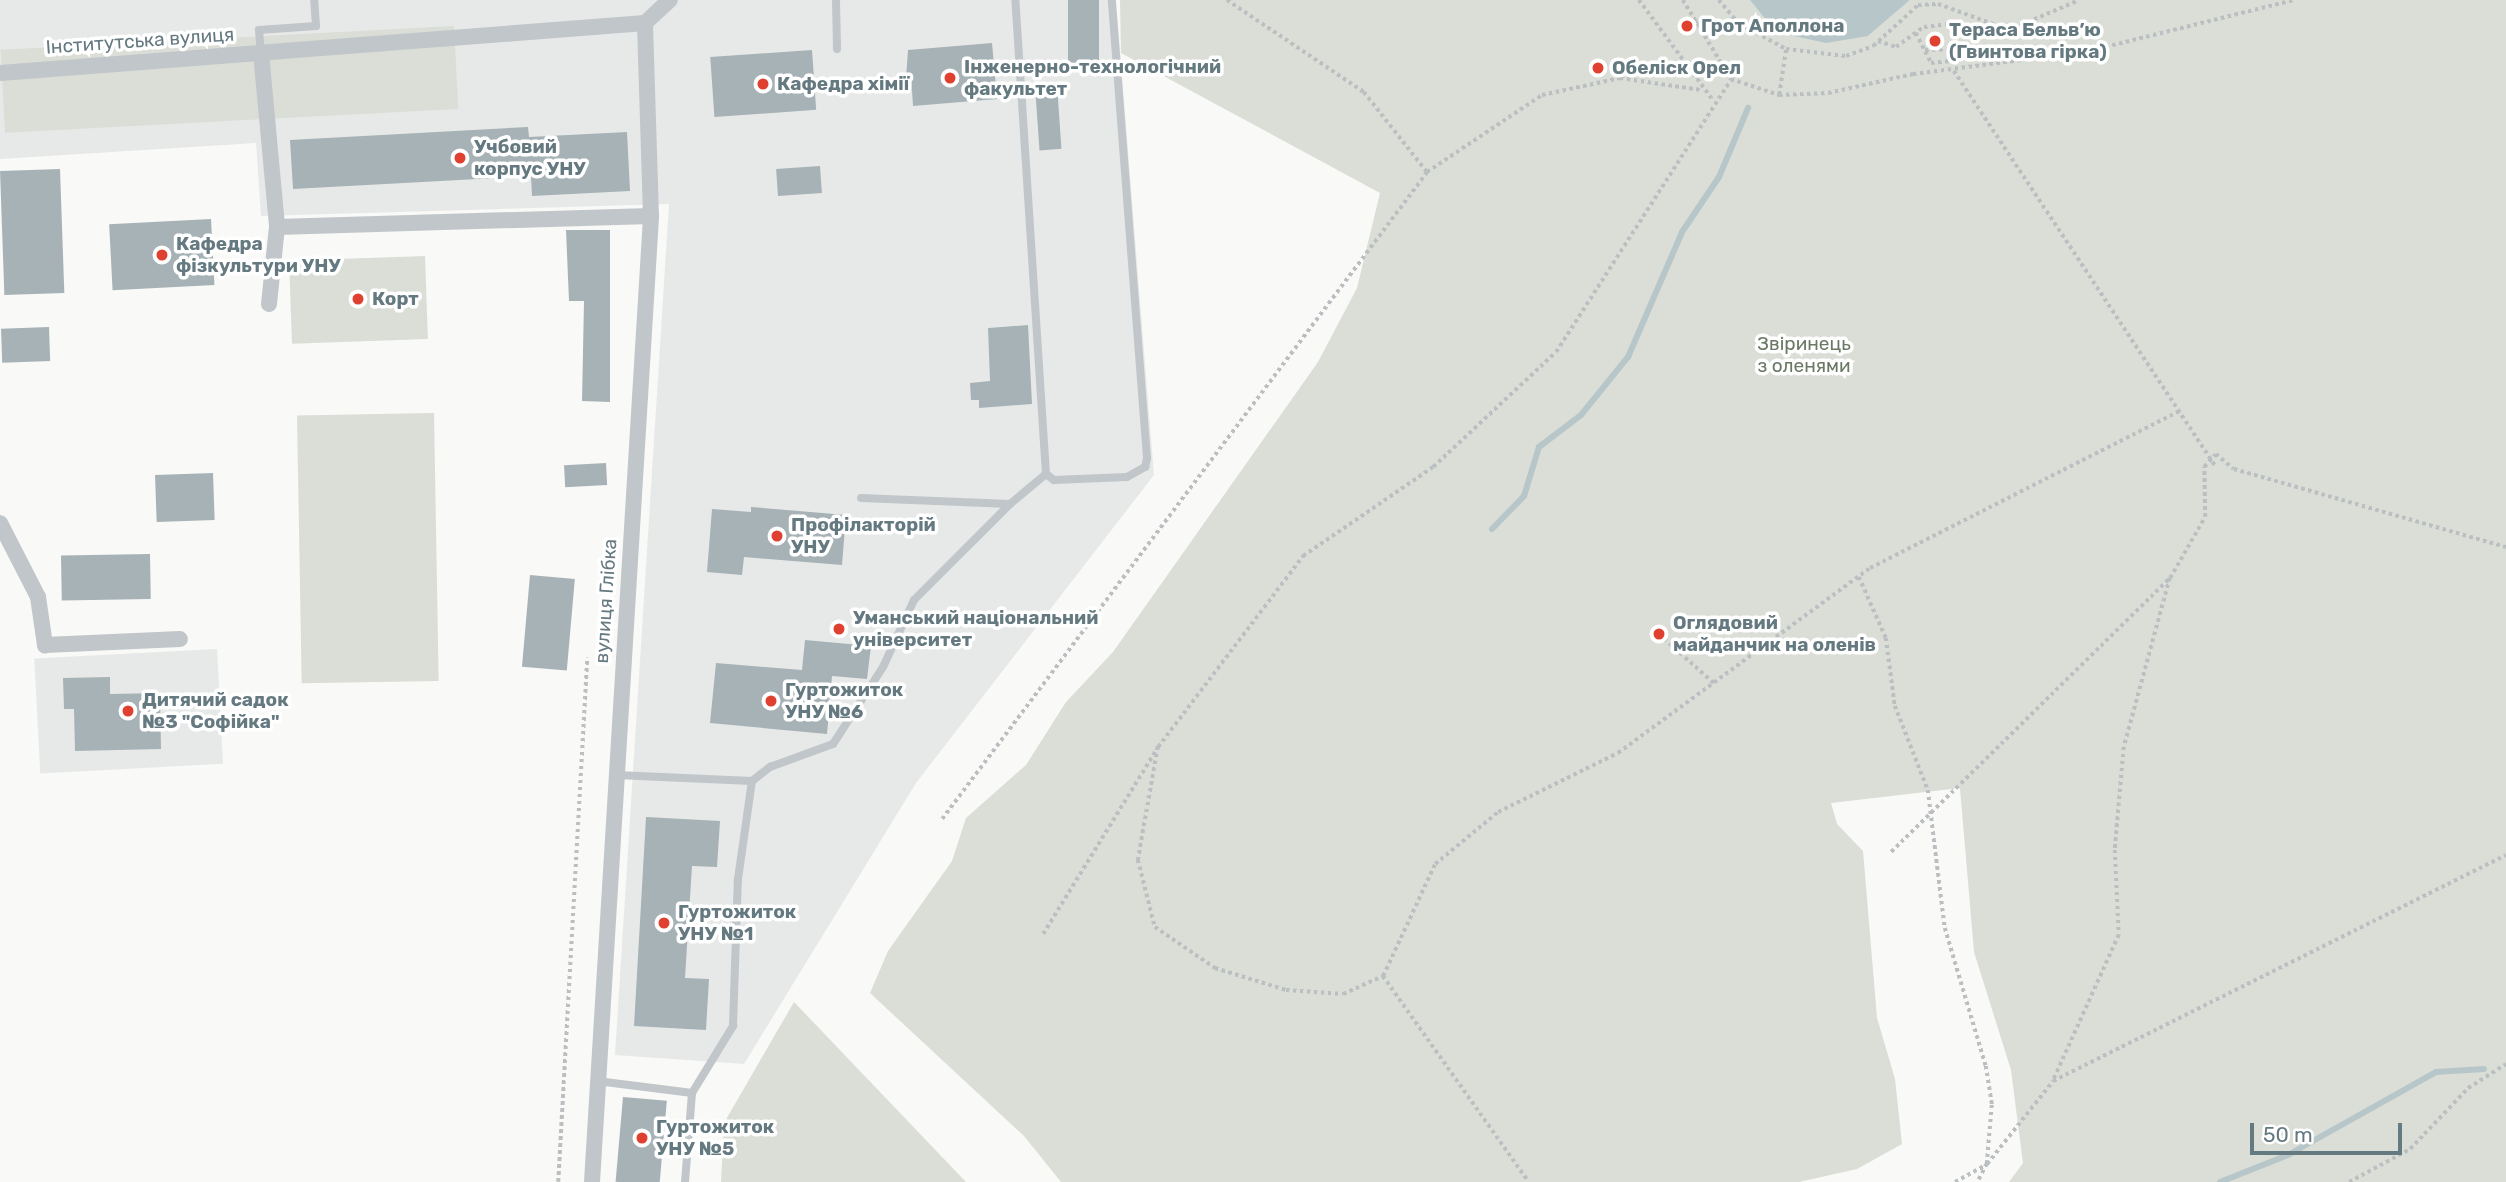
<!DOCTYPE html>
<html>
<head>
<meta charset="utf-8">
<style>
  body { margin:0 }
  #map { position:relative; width:2506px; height:1182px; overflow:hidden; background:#f9f9f7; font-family:Rubik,sans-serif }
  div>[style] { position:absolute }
  .built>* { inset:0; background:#e7e9e8; transform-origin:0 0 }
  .green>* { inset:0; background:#daded6; transform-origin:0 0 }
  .water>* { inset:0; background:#b7c6c8 }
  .stream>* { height:6px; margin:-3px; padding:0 3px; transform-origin:3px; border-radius:3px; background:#b7c6c8 }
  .building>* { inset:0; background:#a7b2b6; transform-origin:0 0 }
  .path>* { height:3.5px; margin-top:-1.75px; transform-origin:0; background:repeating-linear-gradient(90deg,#bbbfc1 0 3.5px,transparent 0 7px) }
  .lane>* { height:8px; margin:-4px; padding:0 4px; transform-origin:4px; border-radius:4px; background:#c0c6c9 }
  .street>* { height:16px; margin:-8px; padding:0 8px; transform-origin:8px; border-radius:8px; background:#c0c6c9 }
  .dots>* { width:19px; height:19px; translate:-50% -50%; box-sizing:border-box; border:4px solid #fff; border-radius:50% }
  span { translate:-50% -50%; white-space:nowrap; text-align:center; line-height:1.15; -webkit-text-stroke:7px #fff; paint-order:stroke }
  .poi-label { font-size:19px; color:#657981; font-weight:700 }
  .left { translate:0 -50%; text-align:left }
  .street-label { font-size:19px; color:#657981 }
  .park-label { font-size:19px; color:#6a7964 }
  .scale { position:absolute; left:2250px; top:1123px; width:152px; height:32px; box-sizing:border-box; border:4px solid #657981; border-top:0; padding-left:9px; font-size:21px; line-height:24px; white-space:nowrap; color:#657981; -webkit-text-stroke:5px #fff; paint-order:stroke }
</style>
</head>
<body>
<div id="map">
  <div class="built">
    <div style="clip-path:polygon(0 0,1116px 0,1154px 475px,916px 783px,744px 1064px,615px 1055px,669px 204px,261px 216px,256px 143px,0 159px)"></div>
    <div style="left:217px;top:649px;width:115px;height:183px;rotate:87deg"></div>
  </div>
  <div class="green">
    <div style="clip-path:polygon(1120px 0,1750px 0,1868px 36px,1910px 0,2506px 0,2506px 1182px,2009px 1182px,2023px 1163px,2011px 1070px,1974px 952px,1960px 788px,1831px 803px,1837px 824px,1863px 851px,1877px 1018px,1895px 1079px,1902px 1144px,1857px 1169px,1799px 1182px,1061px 1182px,1024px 1136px,870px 993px,888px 951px,952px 861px,966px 818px,1026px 765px,1066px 702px,1113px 652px,1318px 362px,1357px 288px,1380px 193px,1121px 53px)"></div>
    <div style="left:454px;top:26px;width:83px;height:454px;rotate:87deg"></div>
    <div style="left:425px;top:256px;width:83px;height:136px;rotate:88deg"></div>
    <div style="left:434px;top:413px;width:268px;height:137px;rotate:89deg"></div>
    <div style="clip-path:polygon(794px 1002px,966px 1182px,721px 1182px,724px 1123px)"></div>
  </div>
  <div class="water">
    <div style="clip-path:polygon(1750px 0,1910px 0,1868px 36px,1826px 43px,1776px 32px)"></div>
  </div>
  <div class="stream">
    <div style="left:1492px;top:529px;width:46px;rotate:-45.9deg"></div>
    <div style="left:1524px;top:496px;width:51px;rotate:-73deg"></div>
    <div style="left:1539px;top:447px;width:53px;rotate:-37.3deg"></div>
    <div style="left:1581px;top:415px;width:75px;rotate:-51deg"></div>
    <div style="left:1628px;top:357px;width:136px;rotate:-66.6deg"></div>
    <div style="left:1682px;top:232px;width:66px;rotate:-56.1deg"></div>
    <div style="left:1719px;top:177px;width:75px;rotate:-67.2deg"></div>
    <div style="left:2220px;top:1182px;width:73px;rotate:-21.7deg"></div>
    <div style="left:2288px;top:1155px;width:170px;rotate:-29.3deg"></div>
    <div style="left:2436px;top:1072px;width:48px;rotate:-3.6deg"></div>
  </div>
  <div class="building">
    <div style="left:1068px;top:0;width:31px;height:71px"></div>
    <div style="clip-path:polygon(992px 43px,997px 99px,913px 106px,912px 91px,905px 92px,908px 50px)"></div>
    <div style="left:812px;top:50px;width:60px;height:102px;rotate:86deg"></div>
    <div style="left:1057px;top:85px;width:64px;height:22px;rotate:86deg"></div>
    <div style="clip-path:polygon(528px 127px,529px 137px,627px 132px,630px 191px,532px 196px,531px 176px,293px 189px,290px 140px)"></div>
    <div style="left:820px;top:166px;width:27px;height:44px;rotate:86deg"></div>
    <div style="left:60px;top:169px;width:124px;height:60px;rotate:88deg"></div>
    <div style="left:211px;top:219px;width:66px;height:102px;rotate:87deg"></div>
    <div style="clip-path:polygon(566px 230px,610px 230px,610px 402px,582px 401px,584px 301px,569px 301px)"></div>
    <div style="clip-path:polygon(1028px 325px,1032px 404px,979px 408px,979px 400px,971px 400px,970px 383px,990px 381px,988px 328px)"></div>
    <div style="left:49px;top:327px;width:34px;height:48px;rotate:88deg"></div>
    <div style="left:606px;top:463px;width:22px;height:42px;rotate:87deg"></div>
    <div style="left:213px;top:473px;width:47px;height:58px;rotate:88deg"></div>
    <div style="clip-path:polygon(751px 507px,846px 515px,842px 565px,744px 557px,742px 575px,707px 572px,712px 509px,751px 512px)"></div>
    <div style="left:150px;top:554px;width:45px;height:89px;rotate:89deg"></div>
    <div style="left:530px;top:575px;width:45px;height:92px;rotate:5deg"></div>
    <div style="clip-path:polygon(805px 640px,871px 646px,867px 679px,832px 676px,827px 734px,710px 723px,716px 663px,802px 670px)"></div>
    <div style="clip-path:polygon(110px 677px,110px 694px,160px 693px,161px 749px,75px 751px,74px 709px,64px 709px,63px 678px)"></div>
    <div style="clip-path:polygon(646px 817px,720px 821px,717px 867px,692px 866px,685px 978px,709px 979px,706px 1030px,634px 1026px)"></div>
    <div style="left:623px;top:1097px;width:44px;height:85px;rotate:5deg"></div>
  </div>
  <div class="path">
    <div style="left:1227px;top:0;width:165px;rotate:33.9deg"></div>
    <div style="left:1364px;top:92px;width:102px;rotate:51.8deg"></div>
    <div style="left:1639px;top:0;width:124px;rotate:53.5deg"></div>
    <div style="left:1683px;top:0;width:92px;rotate:58.7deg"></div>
    <div style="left:1719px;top:0;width:30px;rotate:50deg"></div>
    <div style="left:1738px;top:23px;width:55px;rotate:28.4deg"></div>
    <div style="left:1786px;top:49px;width:60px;rotate:6.7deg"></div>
    <div style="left:1846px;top:56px;width:29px;rotate:-20deg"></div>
    <div style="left:1873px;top:46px;width:61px;rotate:-42.3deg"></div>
    <div style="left:1918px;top:5px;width:20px;rotate:-3deg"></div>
    <div style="left:1938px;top:4px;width:64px;rotate:20.1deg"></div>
    <div style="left:1998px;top:26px;width:23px;rotate:-2deg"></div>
    <div style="left:2021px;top:25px;width:63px;rotate:-23.3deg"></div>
    <div style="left:1690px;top:26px;width:9px;rotate:-27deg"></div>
    <div style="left:1916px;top:33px;width:34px;rotate:63deg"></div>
    <div style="left:1931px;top:63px;width:29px;rotate:-6deg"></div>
    <div style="left:1960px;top:60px;width:29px;rotate:-76deg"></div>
    <div style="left:1878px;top:41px;width:19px;rotate:18deg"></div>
    <div style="left:1896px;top:47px;width:34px;rotate:-36deg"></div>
    <div style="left:1924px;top:27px;width:24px;rotate:-7deg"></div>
    <div style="left:1948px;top:24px;width:34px;rotate:23deg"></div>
    <div style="left:1979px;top:37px;width:18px;rotate:-47deg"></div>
    <div style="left:1925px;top:50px;width:37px;rotate:-2deg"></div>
    <div style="left:1954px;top:71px;width:473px;rotate:56.5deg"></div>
    <div style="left:1731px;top:79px;width:51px;rotate:18.4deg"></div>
    <div style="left:1779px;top:95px;width:49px;rotate:-2.3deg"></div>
    <div style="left:1828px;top:93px;width:87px;rotate:-12.6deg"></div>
    <div style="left:1913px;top:74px;width:173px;rotate:-7.3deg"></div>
    <div style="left:2085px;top:52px;width:214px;rotate:-14deg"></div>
    <div style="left:1779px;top:95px;width:47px;rotate:-81.3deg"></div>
    <div style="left:1859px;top:577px;width:67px;rotate:66.1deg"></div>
    <div style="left:1886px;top:638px;width:69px;rotate:82.5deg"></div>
    <div style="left:1895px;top:706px;width:90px;rotate:68.6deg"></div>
    <div style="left:1928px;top:790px;width:139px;rotate:83deg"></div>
    <div style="left:1945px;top:928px;width:144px;rotate:73.5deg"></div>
    <div style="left:1986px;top:1066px;width:39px;rotate:81deg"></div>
    <div style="left:1992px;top:1105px;width:59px;rotate:94.8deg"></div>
    <div style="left:1987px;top:1164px;width:20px;rotate:117deg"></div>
    <div style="left:2170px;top:578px;width:70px;rotate:-60.2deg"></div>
    <div style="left:2205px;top:517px;width:50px;rotate:-91.1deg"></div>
    <div style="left:2204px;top:467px;width:18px;rotate:-47deg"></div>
    <div style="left:2216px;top:454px;width:23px;rotate:40deg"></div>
    <div style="left:2234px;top:469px;width:283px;rotate:16deg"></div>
    <div style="left:1659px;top:634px;width:75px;rotate:41.8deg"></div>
    <div style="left:1158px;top:747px;width:115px;rotate:100deg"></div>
    <div style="left:1138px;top:860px;width:69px;rotate:75.8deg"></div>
    <div style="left:1155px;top:927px;width:73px;rotate:34.3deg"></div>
    <div style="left:1215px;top:968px;width:74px;rotate:17.2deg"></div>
    <div style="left:1286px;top:990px;width:57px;rotate:4deg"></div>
    <div style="left:1343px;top:994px;width:44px;rotate:-24.2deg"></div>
    <div style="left:1383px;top:976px;width:123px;rotate:-65.1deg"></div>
    <div style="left:1435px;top:864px;width:82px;rotate:-39.5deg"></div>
    <div style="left:1498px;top:812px;width:134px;rotate:-26.2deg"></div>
    <div style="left:1618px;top:753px;width:313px;rotate:-36.3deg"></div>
    <div style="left:1870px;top:568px;width:347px;rotate:-26.9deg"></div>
    <div style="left:942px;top:819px;width:809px;rotate:-53.14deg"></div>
    <div style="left:1427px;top:172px;width:138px;rotate:-33.8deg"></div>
    <div style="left:1542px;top:95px;width:80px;rotate:-12.3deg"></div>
    <div style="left:1620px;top:78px;width:82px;rotate:8.4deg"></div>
    <div style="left:1891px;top:852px;width:391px;rotate:-44.5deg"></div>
    <div style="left:2170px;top:578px;width:175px;rotate:105.2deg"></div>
    <div style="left:2124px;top:747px;width:103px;rotate:95deg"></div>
    <div style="left:2115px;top:850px;width:85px;rotate:87.3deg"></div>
    <div style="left:2119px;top:935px;width:160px;rotate:114.3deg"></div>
    <div style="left:1043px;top:934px;width:220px;rotate:-58.4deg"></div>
    <div style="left:1158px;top:747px;width:240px;rotate:-52.8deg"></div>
    <div style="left:1303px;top:556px;width:158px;rotate:-34.4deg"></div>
    <div style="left:1433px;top:467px;width:168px;rotate:-43.1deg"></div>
    <div style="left:1556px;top:352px;width:324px;rotate:-57.3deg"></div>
    <div style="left:1383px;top:976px;width:252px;rotate:54.7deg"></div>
    <div style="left:558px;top:1182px;width:525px;rotate:-86.83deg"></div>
    <div style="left:1955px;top:1182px;width:37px;rotate:-29deg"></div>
    <div style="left:1987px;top:1164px;width:106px;rotate:-51.5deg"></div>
    <div style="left:2053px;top:1081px;width:506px;rotate:-26.51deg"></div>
    <div style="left:2349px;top:1182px;width:69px;rotate:-28.4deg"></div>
    <div style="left:2410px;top:1149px;width:84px;rotate:-46.4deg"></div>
    <div style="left:2468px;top:1088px;width:45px;rotate:-32.3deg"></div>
  </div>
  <div class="lane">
    <div style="left:836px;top:0;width:49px;rotate:88.8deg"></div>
    <div style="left:261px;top:53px;width:23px;rotate:-95deg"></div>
    <div style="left:259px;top:30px;width:57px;rotate:-4deg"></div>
    <div style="left:316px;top:26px;width:26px;rotate:-94deg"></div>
    <div style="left:1046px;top:474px;width:10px;rotate:37deg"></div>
    <div style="left:1054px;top:480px;width:73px;rotate:-2.4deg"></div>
    <div style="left:1127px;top:477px;width:21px;rotate:-29deg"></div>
    <div style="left:1145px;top:467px;width:9px;rotate:-77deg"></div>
    <div style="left:1147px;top:458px;width:459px;rotate:-94.4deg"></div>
    <div style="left:861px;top:498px;width:149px;rotate:2.3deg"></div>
    <div style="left:1010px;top:504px;width:47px;rotate:-39.8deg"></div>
    <div style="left:1046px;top:474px;width:475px;rotate:-93.7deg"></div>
    <div style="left:616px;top:775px;width:136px;rotate:2.5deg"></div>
    <div style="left:597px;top:1081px;width:96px;rotate:7.2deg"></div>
    <div style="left:692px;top:1093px;width:89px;rotate:94.5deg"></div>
    <div style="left:692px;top:1093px;width:79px;rotate:-58.5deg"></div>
    <div style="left:733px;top:1026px;width:147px;rotate:-88.1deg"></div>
    <div style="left:738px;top:879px;width:99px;rotate:-81.9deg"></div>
    <div style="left:752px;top:781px;width:23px;rotate:-38deg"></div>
    <div style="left:770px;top:767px;width:67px;rotate:-20.1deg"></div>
    <div style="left:833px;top:744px;width:92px;rotate:-57deg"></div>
    <div style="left:883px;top:667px;width:74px;rotate:-65.2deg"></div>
    <div style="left:914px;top:600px;width:136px;rotate:-45deg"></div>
  </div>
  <div class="street">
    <div style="left:261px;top:53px;width:175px;rotate:84.7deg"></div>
    <div style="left:277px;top:227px;width:374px;rotate:-1.7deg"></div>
    <div style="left:0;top:73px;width:647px;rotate:-4.43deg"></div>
    <div style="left:645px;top:23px;width:34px;rotate:-43deg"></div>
    <div style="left:269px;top:304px;width:77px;rotate:-84.1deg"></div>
    <div style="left:0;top:523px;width:83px;rotate:62.8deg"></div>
    <div style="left:38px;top:597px;width:49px;rotate:81.7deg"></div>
    <div style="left:45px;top:645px;width:135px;rotate:-2.5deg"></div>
    <div style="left:592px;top:1182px;width:968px;rotate:-86.5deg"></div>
    <div style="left:651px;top:216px;width:193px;rotate:-91.8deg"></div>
  </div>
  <div class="dots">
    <div style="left:1687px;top:26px;background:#e04030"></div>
    <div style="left:1935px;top:41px;background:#e04030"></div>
    <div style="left:1598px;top:68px;background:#e04030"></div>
    <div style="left:950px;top:78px;background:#e04030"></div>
    <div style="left:763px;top:84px;background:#e04030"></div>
    <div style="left:460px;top:158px;background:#e04030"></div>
    <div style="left:162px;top:255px;background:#e04030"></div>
    <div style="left:358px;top:299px;background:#e04030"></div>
    <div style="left:777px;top:536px;background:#e04030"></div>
    <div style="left:839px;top:629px;background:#e04030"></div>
    <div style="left:1659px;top:634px;background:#e04030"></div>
    <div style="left:771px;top:701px;background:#e04030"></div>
    <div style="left:128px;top:711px;background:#e04030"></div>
    <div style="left:664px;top:923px;background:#e04030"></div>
    <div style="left:642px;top:1138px;background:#e04030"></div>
  </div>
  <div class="poi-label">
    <span class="left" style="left:1701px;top:26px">Грот Аполлона</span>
    <span class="left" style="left:1949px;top:41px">Тераса Бельв’ю<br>(Гвинтова гірка)</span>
    <span class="left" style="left:964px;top:78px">Інженерно-технологічний<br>факультет</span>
    <span class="left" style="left:1612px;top:68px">Обеліск Орел</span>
    <span class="left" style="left:777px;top:84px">Кафедра хімії</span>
    <span class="left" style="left:474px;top:158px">Учбовий<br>корпус УНУ</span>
    <span class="left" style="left:176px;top:255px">Кафедра<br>фізкультури УНУ</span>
    <span class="left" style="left:372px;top:299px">Корт</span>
    <span class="left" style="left:791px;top:536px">Профілакторій<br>УНУ</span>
    <span class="left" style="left:853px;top:629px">Уманський національний<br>університет</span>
    <span class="left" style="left:1673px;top:634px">Оглядовий<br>майданчик на оленів</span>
    <span class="left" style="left:785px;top:701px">Гуртожиток<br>УНУ №6</span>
    <span class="left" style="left:142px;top:711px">Дитячий садок<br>№3 "Софійка"</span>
    <span class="left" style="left:678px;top:923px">Гуртожиток<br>УНУ №1</span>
    <span class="left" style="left:656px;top:1138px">Гуртожиток<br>УНУ №5</span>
  </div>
  <div class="street-label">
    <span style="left:140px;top:41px;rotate:-4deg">Інститутська вулиця</span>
    <span style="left:606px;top:601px;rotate:-86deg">вулиця Глібка</span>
  </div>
  <div class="park-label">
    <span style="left:1804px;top:355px">Звіринець<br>з оленями</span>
  </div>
  <div class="scale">50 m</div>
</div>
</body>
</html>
